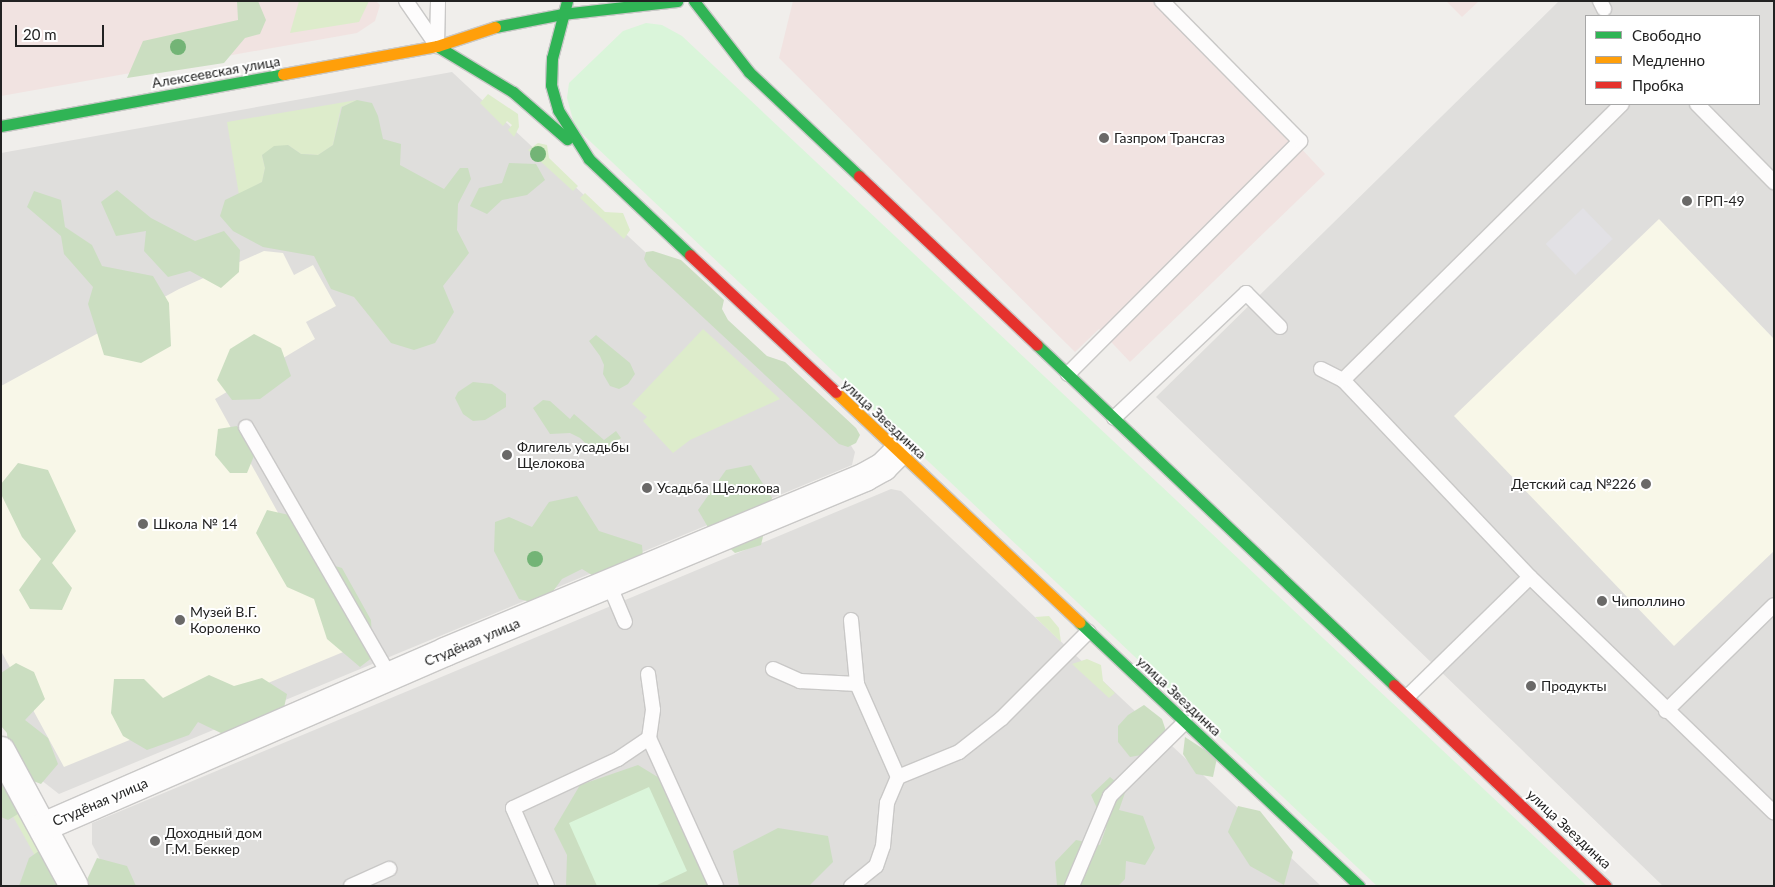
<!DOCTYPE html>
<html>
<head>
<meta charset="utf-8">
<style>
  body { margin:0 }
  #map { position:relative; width:1775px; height:887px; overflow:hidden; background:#f0eeeb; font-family:Lato,sans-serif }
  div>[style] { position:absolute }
  .residential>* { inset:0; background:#dfdedc }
  .commercial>* { inset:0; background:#f1e3e1 }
  .education>* { inset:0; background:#f8f7e8 }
  .grass>* { inset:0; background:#ddeccb }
  .forest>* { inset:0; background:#cbdec1 }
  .park>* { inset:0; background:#daf5da }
  .plaza>* { inset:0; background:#e2e1e5; transform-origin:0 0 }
  .roads { filter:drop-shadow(1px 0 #c9c8c7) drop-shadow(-1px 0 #c9c8c7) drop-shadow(0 1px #c9c8c7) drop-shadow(0 -1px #c9c8c7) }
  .lane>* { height:14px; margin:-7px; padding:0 7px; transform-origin:7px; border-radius:7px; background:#fdfcfc }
  .street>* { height:28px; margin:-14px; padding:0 14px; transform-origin:14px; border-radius:14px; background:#fdfcfc }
  .fast>* { height:11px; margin:-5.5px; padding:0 5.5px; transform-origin:5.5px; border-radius:5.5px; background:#30b455 }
  .slow>* { height:11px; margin:-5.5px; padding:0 5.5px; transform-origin:5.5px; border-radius:5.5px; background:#ff9f0a }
  .jam>* { height:11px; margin:-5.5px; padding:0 5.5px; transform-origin:5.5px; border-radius:5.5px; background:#e5322d }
  .trees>* { width:16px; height:16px; margin:-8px; border-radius:50%; background:#73b476 }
  .dots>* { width:14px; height:14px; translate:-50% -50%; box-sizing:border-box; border:2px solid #fff; border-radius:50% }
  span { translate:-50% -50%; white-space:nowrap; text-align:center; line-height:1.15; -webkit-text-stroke:4px #fff; paint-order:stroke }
  .street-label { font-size:14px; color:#222 }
  .poi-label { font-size:14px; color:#222 }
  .left { translate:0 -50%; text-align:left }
  .right { translate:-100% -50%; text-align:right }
  .frame { position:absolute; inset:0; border:2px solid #222; pointer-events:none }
  .legend { position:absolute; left:1585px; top:15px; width:175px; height:90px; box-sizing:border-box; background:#fff; border:1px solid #a7a7a7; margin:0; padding:6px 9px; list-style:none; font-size:15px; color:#222 }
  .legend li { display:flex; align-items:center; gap:10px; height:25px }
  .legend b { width:25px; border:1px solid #a7a7a7 }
  .scale { position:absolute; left:15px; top:25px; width:89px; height:22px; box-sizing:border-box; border:2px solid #222; border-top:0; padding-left:6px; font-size:15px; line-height:18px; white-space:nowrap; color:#222; -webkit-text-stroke:4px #fff; paint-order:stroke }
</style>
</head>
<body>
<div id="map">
  <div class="residential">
    <div style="clip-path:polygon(evenodd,1559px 1px,1774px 1px,1774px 886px,1663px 886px,1156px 397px,1559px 1px,1586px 16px,1759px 16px,1759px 104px,1586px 104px,1586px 16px)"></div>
    <div style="clip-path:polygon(452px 72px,848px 441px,855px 452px,852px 465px,59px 794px,41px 780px,1px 707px,1px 153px)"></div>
    <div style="clip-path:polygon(891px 489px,901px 491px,1321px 886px,114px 886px,92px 844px,92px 823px)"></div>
    <div style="clip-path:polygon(1px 781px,60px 886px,1px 886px)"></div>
  </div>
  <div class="commercial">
    <div style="clip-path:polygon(1px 1px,376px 1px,380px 5px,375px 21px,357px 33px,1px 96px)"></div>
    <div style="clip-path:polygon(793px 1px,1164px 1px,1325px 174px,1130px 362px,1099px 329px,1075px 352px,779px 58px)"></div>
    <div style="clip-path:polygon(1446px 1px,1479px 1px,1462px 17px)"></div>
  </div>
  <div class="education">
    <div style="clip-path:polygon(1659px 219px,1774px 339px,1774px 551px,1674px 646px,1454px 416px)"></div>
    <div style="clip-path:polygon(264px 251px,283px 253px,294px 275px,313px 265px,336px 306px,306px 322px,315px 339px,215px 399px,353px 648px,64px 767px,1px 651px,1px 386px,179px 289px)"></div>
  </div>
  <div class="grass">
    <div style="clip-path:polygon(299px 1px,369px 1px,359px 22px,290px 33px)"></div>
    <div style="clip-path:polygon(488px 94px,518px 114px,519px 127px,514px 137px,508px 130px,512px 125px,507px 121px,503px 126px,480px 103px)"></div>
    <div style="clip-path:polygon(357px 100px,341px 107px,333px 145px,318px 155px,301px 154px,288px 145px,262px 155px,265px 168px,262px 182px,239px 195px,227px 122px)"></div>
    <div style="clip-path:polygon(538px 143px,547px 145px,549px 158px,578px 186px,573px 191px,528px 150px)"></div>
    <div style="clip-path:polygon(585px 193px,605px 212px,623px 213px,630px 230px,624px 239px,580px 198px)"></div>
    <div style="clip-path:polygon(703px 329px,780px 399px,690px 440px,673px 453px,643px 421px,647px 417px,632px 404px)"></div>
    <div style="clip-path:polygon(1049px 616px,1059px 628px,1061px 642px,1035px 617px)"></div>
    <div style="clip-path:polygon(1087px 659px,1101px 665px,1103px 681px,1115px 693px,1109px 698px,1072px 664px)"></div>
    <div style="clip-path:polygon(1px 781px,60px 886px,52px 886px,1px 795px)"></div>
  </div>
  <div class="forest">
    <div style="clip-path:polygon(237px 1px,258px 1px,266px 20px,260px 34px,245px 38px,224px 63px,127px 78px,143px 41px,238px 20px)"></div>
    <div style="clip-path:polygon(357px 100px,372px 103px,378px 116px,383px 139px,401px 144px,400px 165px,444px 189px,460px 168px,468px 168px,471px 179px,458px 204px,457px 230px,469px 253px,443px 286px,454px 312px,435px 343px,414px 350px,391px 343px,354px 297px,331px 289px,314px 256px,263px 247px,233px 231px,220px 216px,225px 200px,262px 182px,265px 168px,262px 155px,274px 146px,288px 145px,301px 154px,318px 155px,333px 145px,342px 107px)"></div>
    <div style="clip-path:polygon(509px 163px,536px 164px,545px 180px,527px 195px,502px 200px,487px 214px,470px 206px,479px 188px,502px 183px)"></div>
    <div style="clip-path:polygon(117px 190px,151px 218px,195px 241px,224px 231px,240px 250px,239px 272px,221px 288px,190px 271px,168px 277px,144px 251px,146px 231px,116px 236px,101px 202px)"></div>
    <div style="clip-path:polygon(34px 191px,61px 200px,65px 227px,92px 245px,102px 266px,153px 276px,169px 303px,171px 346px,141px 363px,104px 355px,88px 304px,93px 287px,64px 254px,61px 236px,27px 207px)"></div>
    <div style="clip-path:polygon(653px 251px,681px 260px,724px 300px,722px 309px,728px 320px,767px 356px,785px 362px,856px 428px,860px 435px,856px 443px,848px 447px,839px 444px,648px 266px,644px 259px,646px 252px)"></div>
    <div style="clip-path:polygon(254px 334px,281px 348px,291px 376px,260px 399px,232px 400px,217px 380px,230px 349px)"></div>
    <div style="clip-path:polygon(596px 335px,630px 363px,635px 374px,628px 384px,619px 389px,610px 386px,603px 374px,604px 365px,600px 356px,589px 341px)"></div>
    <div style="clip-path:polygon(473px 382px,492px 384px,506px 394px,506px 407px,485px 420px,473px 421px,463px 414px,455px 398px,458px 392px)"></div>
    <div style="clip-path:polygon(543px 400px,550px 401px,570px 419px,574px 414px,604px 440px,616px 431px,621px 438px,607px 450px,595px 452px,580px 438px,570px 433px,550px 434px,533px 408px)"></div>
    <div style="clip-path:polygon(237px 426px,256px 451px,247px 473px,230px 473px,215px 455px,218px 429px)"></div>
    <div style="clip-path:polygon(18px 463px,48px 470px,76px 531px,52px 563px,72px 588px,62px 610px,30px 609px,19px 590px,41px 559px,22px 537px,1px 494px,1px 484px)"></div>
    <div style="clip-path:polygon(751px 465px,772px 498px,761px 545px,735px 553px,709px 529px,698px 510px,726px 470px)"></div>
    <div style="clip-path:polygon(577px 496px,599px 531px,642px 545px,644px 570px,613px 588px,582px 569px,562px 579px,543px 605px,519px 599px,494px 551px,495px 522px,509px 517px,532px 527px,549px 502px)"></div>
    <div style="clip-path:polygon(267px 510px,289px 515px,318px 561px,342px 568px,371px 620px,373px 657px,360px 667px,327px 639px,314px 599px,287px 587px,256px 533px)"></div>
    <div style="clip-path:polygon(16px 663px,34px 672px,45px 699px,25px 720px,48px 738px,58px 764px,41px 784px,23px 777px,8px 752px,7px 733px,1px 726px,1px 673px)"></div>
    <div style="clip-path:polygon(209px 675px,234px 686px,262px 678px,287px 694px,282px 717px,225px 735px,198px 722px,189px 735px,147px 750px,123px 736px,111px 713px,114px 679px,144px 679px,163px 698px)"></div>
    <div style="clip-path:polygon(1144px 705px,1162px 719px,1168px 737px,1153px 753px,1130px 757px,1118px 742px,1118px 726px,1128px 715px)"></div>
    <div style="clip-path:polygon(1185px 737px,1217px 758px,1213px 777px,1196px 774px,1183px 754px)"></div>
    <div style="clip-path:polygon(638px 765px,674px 787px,714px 868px,708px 886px,566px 886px,567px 855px,554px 829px,580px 785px)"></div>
    <div style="clip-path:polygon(1px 767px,22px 802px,18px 814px,8px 820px,1px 817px)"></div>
    <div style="clip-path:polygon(1110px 777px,1126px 790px,1119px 810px,1143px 816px,1155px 848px,1145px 865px,1126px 861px,1125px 879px,1118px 886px,1057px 886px,1055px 862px,1076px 840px,1100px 845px,1106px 828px,1091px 795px)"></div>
    <div style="clip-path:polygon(1238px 806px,1260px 811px,1293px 852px,1284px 885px,1250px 866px,1228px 832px)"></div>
    <div style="clip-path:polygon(778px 828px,828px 836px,833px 862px,809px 886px,739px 886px,733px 851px)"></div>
    <div style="clip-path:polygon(43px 848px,69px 886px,19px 886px,29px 858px)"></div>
    <div style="clip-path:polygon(97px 858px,127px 866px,136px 886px,84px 886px)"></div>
  </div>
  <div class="park">
    <div style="clip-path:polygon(646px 23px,662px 25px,682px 36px,1587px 886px,1377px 886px,575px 127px,567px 98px,569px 83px,623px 31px)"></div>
    <div style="clip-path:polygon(649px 787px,687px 871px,655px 886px,597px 886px,569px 823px)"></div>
  </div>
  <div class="plaza">
    <div style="left:1583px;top:208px;width:43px;height:52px;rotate:46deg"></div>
  </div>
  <div class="roads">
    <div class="lane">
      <div style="left:406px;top:1px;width:55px;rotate:55.4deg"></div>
      <div style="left:1600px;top:1px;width:9px;rotate:63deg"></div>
      <div style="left:437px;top:46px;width:45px;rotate:-88.7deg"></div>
      <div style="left:1697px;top:104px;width:110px;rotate:45.4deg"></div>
      <div style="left:1321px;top:369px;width:25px;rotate:27deg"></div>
      <div style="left:1343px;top:380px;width:272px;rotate:46.5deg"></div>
      <div style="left:1530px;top:577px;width:339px;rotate:44deg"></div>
      <div style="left:1068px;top:374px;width:329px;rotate:-45.1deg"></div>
      <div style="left:1300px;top:141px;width:197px;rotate:-134.6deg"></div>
      <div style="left:1343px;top:380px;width:392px;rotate:-44.7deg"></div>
      <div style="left:1114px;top:418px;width:182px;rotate:-43.4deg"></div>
      <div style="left:1246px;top:293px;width:48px;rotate:45deg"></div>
      <div style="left:246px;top:427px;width:288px;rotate:60deg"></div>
      <div style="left:609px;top:584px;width:41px;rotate:67.2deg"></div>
      <div style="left:851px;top:620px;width:64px;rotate:84.6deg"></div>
      <div style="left:773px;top:669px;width:30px;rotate:24deg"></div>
      <div style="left:800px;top:681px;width:57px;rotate:3deg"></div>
      <div style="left:857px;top:684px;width:102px;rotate:66.2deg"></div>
      <div style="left:898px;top:777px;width:28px;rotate:113deg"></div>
      <div style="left:887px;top:803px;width:43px;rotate:95.3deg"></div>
      <div style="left:883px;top:846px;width:21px;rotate:109deg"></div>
      <div style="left:876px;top:866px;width:32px;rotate:141deg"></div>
      <div style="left:648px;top:674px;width:36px;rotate:82deg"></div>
      <div style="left:653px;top:710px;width:28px;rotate:98deg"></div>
      <div style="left:649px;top:738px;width:162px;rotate:65.6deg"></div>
      <div style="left:1408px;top:696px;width:170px;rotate:-44.3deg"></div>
      <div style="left:1666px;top:711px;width:151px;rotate:-44.5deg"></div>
      <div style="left:898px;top:777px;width:66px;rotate:-22.3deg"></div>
      <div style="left:959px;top:752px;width:55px;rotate:-38.3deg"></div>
      <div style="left:1002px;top:718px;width:122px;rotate:-45deg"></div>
      <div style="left:351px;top:886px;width:42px;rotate:-24.1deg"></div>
      <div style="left:547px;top:886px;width:85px;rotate:-113.6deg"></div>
      <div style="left:513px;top:808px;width:116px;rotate:-25deg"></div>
      <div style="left:618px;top:759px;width:37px;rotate:-34deg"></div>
      <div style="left:1072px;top:886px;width:98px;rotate:-67.1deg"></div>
      <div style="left:1110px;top:796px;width:105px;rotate:-44.6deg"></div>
    </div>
    <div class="street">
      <div style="left:1px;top:751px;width:153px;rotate:61.6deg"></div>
      <div style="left:43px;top:827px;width:438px;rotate:-23.5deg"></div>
      <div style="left:445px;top:652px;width:455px;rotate:-22.6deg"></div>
      <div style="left:865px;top:477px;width:21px;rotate:-29deg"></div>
      <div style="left:883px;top:467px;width:20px;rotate:-45deg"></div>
    </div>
    <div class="fast">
      <div style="left:567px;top:1px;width:59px;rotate:104.7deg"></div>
      <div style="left:552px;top:58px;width:27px;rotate:92deg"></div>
      <div style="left:551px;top:85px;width:26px;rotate:74deg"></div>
      <div style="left:558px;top:110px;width:58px;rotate:57.7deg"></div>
      <div style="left:589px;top:159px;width:139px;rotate:43.5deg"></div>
      <div style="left:694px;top:1px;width:90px;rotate:52.2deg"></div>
      <div style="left:749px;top:72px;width:151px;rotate:43.4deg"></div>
      <div style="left:495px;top:27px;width:68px;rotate:-11deg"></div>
      <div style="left:562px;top:14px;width:116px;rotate:-6.4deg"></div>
      <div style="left:437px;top:46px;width:89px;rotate:31.2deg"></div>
      <div style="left:513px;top:92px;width:72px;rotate:41deg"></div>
      <div style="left:1px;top:126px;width:287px;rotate:-10.4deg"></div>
      <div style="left:1037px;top:345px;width:493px;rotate:43.6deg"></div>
      <div style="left:1079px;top:622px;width:385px;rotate:43.3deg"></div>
    </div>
    <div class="slow">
      <div style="left:283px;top:74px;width:157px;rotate:-10.3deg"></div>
      <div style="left:437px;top:46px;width:61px;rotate:-18.1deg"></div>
      <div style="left:836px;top:392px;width:335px;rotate:43.4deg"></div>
    </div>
    <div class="jam">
      <div style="left:859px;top:176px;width:245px;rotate:43.5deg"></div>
      <div style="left:690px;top:255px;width:200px;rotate:43.2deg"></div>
      <div style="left:1394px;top:685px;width:292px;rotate:43.5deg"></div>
    </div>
  </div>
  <div class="trees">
    <div style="left:178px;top:47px"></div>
    <div style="left:538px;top:154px"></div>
    <div style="left:535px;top:559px"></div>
  </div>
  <div class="dots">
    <div style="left:1104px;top:138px;background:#6a6968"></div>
    <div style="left:1687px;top:201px;background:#6a6968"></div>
    <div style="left:507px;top:455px;background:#6a6968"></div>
    <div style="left:1646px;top:484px;background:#6a6968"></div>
    <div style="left:647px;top:488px;background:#6a6968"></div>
    <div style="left:143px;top:524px;background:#6a6968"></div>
    <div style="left:1602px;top:601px;background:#6a6968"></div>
    <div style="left:180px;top:620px;background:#6a6968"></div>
    <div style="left:1531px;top:686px;background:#6a6968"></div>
    <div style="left:155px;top:841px;background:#6a6968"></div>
  </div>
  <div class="street-label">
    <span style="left:216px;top:72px;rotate:-10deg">Алексеевская улица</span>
    <span style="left:884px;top:419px;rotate:43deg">улица Звездинка</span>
    <span style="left:472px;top:642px;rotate:-23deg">Студёная улица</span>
    <span style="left:1179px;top:696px;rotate:43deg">улица Звездинка</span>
    <span style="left:100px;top:802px;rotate:-23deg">Студёная улица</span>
    <span style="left:1569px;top:829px;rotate:43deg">улица Звездинка</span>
  </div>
  <div class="poi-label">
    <span class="left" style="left:1114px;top:138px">Газпром Трансгаз</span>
    <span class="left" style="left:1697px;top:201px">ГРП-49</span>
    <span class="left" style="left:517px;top:455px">Флигель усадьбы<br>Щелокова</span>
    <span class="right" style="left:1636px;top:484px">Детский сад №226</span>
    <span class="left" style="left:657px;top:488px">Усадьба Щелокова</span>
    <span class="left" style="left:153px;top:524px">Школа № 14</span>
    <span class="left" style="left:1612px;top:601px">Чиполлино</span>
    <span class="left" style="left:190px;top:620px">Музей В.Г.<br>Короленко</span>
    <span class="left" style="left:1541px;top:686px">Продукты</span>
    <span class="left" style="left:165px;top:841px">Доходный дом<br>Г.М. Беккер</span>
  </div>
  <div class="frame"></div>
  <ul class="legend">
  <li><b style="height:6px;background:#30b455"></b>Свободно</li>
  <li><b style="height:6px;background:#ff9f0a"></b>Медленно</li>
  <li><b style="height:6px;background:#e5322d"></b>Пробка</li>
  </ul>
  <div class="scale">20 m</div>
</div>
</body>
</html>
